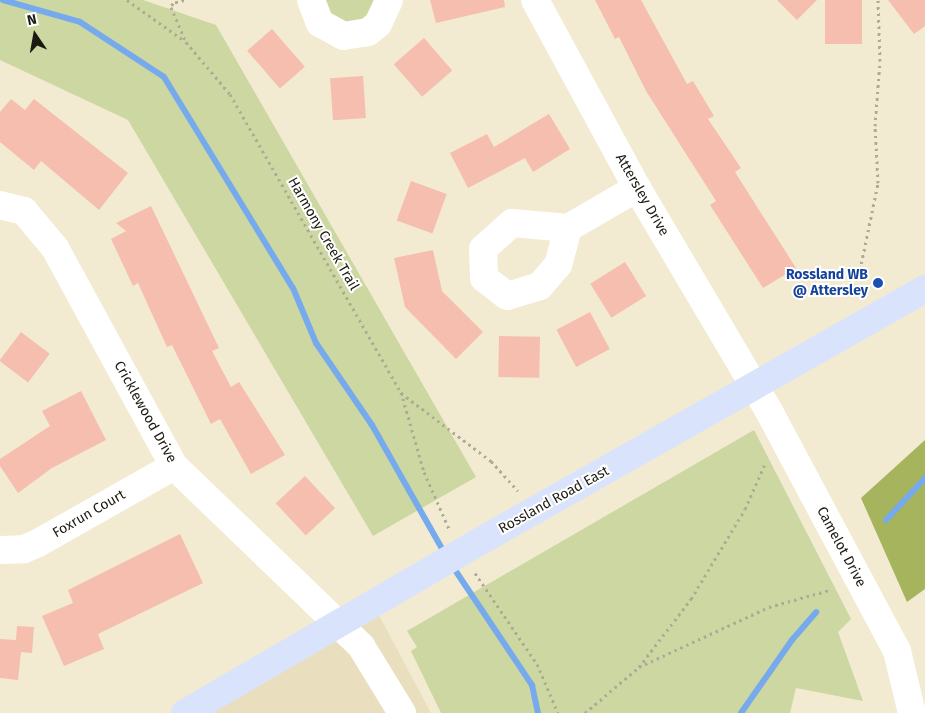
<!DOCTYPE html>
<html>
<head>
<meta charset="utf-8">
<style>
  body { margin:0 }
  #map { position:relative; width:925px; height:713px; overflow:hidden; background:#f2ebd1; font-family:"Fira Sans",sans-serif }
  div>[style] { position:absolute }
  .built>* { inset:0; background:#e9dfbe }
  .green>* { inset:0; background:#ccd7a2 }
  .forest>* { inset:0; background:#a6b45e }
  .stream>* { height:6px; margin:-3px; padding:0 3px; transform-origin:3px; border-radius:3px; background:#76aaed }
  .building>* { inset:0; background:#f5beaf; transform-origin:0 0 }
  .path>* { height:3px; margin-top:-1.5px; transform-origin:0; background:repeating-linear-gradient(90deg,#afaa95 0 2.5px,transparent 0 6.5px) }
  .minor>* { height:28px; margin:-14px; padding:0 14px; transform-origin:14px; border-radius:14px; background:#fff }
  .major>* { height:28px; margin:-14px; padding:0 14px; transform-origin:14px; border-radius:14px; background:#d9e3fc }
  .dots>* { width:14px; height:14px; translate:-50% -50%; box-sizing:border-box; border:2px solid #fff; border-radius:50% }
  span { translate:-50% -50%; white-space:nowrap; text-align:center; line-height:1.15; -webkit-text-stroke:4px #fff; paint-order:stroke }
  .street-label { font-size:14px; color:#1d1a11 }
  .transit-label { font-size:14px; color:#164399; font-weight:700 }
  .right { translate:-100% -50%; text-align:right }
  .north { position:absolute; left:10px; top:10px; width:50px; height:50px; -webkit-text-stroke:4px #fff; paint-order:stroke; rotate:348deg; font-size:14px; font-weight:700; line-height:20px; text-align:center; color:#1d1a11 }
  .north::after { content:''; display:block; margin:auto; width:18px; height:22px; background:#1d1a11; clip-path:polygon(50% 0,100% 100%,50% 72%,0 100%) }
</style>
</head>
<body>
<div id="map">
  <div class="built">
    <div style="clip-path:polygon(373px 604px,431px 713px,185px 713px)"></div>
  </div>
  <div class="green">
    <div style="clip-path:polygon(0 0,143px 0,216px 25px,476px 477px,373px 536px,128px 120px,0 60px)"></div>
    <div style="clip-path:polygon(322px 0,378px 0,366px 20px,348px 25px,332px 18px)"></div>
    <div style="clip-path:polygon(754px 430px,851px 619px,838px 632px,863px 701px,796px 688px,790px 713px,441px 713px,411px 651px,417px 647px,407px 631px)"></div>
  </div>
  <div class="forest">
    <div style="clip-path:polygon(925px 440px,925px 589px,907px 602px,861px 498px)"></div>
  </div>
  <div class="stream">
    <div style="left:3px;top:0;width:80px;rotate:15.9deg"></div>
    <div style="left:80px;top:22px;width:100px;rotate:33.2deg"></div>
    <div style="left:164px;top:77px;width:247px;rotate:58.6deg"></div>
    <div style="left:293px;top:288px;width:60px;rotate:67.3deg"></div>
    <div style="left:316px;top:343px;width:99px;rotate:55.7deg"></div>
    <div style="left:372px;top:425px;width:148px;rotate:60.5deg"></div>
    <div style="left:886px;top:520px;width:57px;rotate:-47.1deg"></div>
    <div style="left:451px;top:564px;width:146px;rotate:56.2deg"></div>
    <div style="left:532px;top:685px;width:29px;rotate:78deg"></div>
    <div style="left:741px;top:713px;width:89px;rotate:-55.1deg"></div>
    <div style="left:792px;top:640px;width:37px;rotate:-49deg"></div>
  </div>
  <div class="building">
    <div style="clip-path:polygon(430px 0,504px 0,505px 7px,436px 23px)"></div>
    <div style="clip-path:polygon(595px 0,641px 0,687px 84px,693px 81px,714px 116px,708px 119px,741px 168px,735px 172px,796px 268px,763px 288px,710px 205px,716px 201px,646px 91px,619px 37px,615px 39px)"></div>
    <div style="clip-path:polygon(777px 0,817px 0,797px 20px)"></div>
    <div style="left:825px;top:0;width:37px;height:44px"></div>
    <div style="clip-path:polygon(888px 0,925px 0,925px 26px,914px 34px)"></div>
    <div style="left:272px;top:29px;width:50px;height:33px;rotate:49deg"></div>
    <div style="left:424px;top:38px;width:43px;height:40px;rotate:49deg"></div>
    <div style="left:363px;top:76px;width:42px;height:33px;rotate:86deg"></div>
    <div style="clip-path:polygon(11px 99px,25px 110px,34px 99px,128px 173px,99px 210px,41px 161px,34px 170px,0 142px,0 112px)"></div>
    <div style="clip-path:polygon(549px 114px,570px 149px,533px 172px,525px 158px,468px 188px,450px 153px,487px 134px,494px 147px)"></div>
    <div style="left:411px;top:181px;width:38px;height:42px;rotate:20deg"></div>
    <div style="clip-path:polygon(151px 206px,219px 348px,212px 351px,231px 387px,239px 382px,285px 455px,251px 474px,220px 419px,211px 424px,172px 345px,167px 347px,138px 283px,133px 286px,111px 239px,126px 231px,116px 223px)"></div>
    <div style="clip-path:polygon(433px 250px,442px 291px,483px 332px,456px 359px,405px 307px,394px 258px)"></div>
    <div style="left:625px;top:262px;width:40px;height:41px;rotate:58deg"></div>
    <div style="left:590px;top:312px;width:42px;height:38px;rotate:62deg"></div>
    <div style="left:21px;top:332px;width:36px;height:36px;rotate:37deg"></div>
    <div style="left:499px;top:336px;width:41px;height:41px;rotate:1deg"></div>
    <div style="clip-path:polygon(81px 391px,106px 440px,52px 468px,18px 493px,0 466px,0 459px,50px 426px,42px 411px)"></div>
    <div style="left:305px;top:476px;width:44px;height:40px;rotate:47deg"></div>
    <div style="clip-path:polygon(180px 534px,203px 583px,98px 634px,104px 649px,64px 666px,42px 616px,73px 603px,68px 590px)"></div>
    <div style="clip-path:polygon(17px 626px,34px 627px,32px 653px,21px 652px,18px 680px,0 678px,0 639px,16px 640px)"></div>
  </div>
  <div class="path">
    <div style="left:127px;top:0;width:72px;rotate:35.4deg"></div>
    <div style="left:186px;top:42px;width:68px;rotate:49.8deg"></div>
    <div style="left:230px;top:94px;width:344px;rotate:60.2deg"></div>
    <div style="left:401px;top:392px;width:83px;rotate:74deg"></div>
    <div style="left:424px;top:472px;width:64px;rotate:66.2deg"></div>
    <div style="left:184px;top:0;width:11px;rotate:165deg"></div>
    <div style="left:173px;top:3px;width:4px;rotate:117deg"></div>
    <div style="left:171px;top:7px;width:38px;rotate:67deg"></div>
    <div style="left:860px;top:270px;width:89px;rotate:-78.3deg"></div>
    <div style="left:878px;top:183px;width:57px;rotate:-93deg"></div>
    <div style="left:875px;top:126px;width:65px;rotate:-85.6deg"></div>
    <div style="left:880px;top:61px;width:61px;rotate:-91.9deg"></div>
    <div style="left:401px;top:393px;width:113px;rotate:37.1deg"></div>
    <div style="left:491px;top:461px;width:40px;rotate:48deg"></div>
    <div style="left:475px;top:573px;width:110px;rotate:55.7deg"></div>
    <div style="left:537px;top:664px;width:53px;rotate:66.8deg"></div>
    <div style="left:639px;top:667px;width:143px;rotate:-24.8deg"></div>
    <div style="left:769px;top:607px;width:63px;rotate:-15.6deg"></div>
    <div style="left:585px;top:713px;width:71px;rotate:-40.4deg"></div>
    <div style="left:639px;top:667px;width:86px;rotate:-52.6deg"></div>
    <div style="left:691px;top:599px;width:105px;rotate:-59deg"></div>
    <div style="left:745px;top:509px;width:49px;rotate:-66deg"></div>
  </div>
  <div class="minor">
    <div style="left:311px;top:0;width:25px;rotate:69deg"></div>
    <div style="left:320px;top:23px;width:26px;rotate:29deg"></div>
    <div style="left:343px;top:36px;width:25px;rotate:-9deg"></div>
    <div style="left:368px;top:32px;width:13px;rotate:-39deg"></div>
    <div style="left:378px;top:24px;width:26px;rotate:-65deg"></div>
    <div style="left:535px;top:0;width:214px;rotate:61.5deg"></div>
    <div style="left:637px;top:188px;width:264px;rotate:59.4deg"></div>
    <div style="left:771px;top:415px;width:268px;rotate:61.9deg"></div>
    <div style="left:897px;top:651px;width:64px;rotate:76.4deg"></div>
    <div style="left:0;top:205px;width:25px;rotate:14deg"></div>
    <div style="left:24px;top:211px;width:48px;rotate:50deg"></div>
    <div style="left:55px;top:248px;width:248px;rotate:61.4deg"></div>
    <div style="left:174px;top:466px;width:260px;rotate:43.9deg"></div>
    <div style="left:361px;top:646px;width:79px;rotate:58.5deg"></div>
    <div style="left:568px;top:228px;width:38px;rotate:105deg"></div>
    <div style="left:558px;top:265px;width:28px;rotate:131deg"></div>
    <div style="left:540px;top:286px;width:34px;rotate:163deg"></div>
    <div style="left:507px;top:296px;width:29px;rotate:-142deg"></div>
    <div style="left:484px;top:278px;width:29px;rotate:-92deg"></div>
    <div style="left:483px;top:249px;width:39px;rotate:-42deg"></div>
    <div style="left:512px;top:223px;width:56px;rotate:5.1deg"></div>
    <div style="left:568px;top:228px;width:80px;rotate:-30.1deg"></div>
    <div style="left:0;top:550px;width:24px;rotate:-2deg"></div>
    <div style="left:24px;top:549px;width:15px;rotate:-23deg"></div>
    <div style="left:38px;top:543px;width:156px;rotate:-29.5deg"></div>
  </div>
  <div class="major">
    <div style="left:185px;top:713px;width:338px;rotate:-30.2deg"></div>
    <div style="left:477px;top:543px;width:515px;rotate:-29.55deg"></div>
  </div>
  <div class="dots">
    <div style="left:878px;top:283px;background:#1a4fb4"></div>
  </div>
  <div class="street-label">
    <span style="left:642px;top:195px;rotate:60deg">Attersley Drive</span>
    <span style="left:323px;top:234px;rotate:60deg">Harmony Creek Trail</span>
    <span style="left:145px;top:412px;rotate:61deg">Cricklewood Drive</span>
    <span style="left:554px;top:500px;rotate:-29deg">Rossland Road East</span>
    <span style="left:89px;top:514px;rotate:-30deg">Foxrun Court</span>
    <span style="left:841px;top:547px;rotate:62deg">Camelot Drive</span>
  </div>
  <div class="transit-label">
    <span class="right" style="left:868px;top:283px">Rossland WB<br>@ Attersley</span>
  </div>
  <div class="north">N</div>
</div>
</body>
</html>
